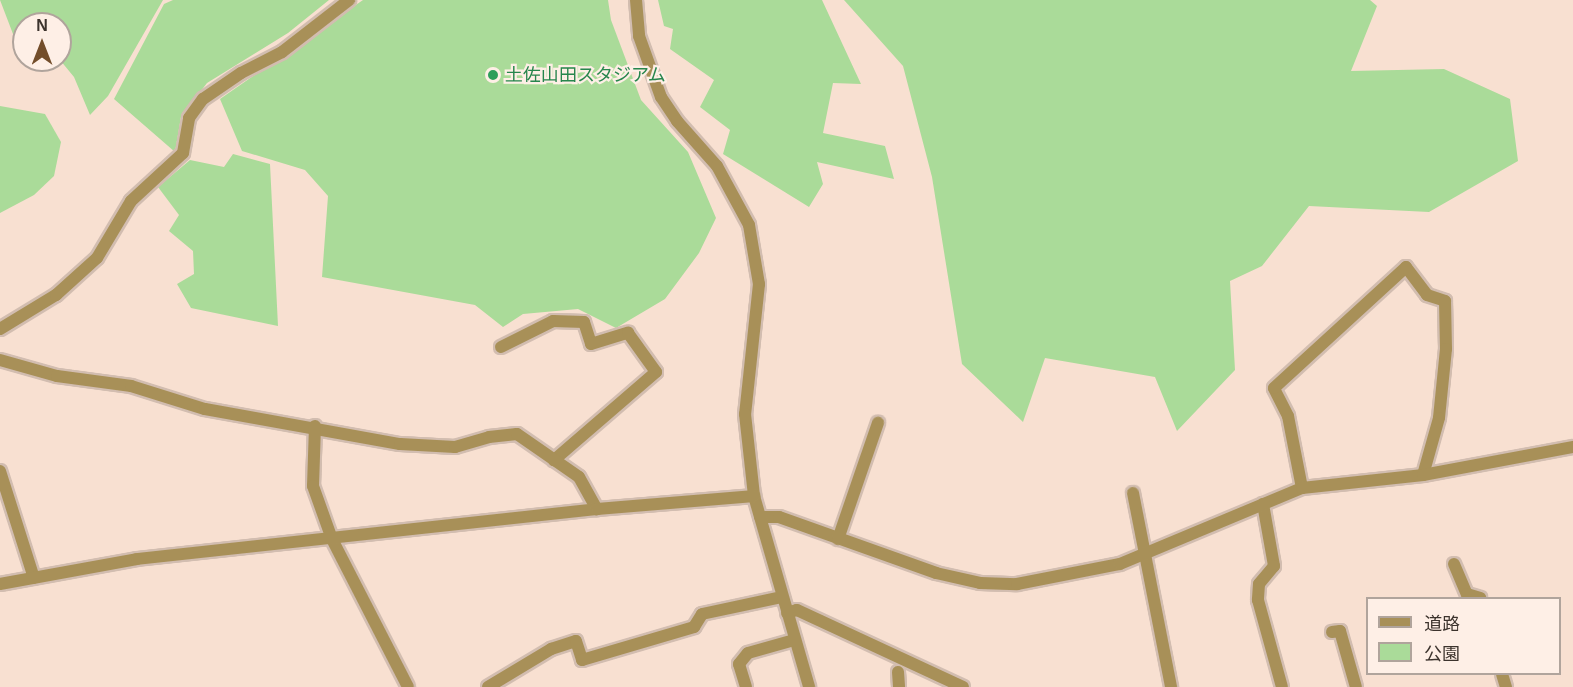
<!DOCTYPE html>
<html>
<head>
<meta charset="utf-8">
<style>
  body { margin:0 }
  #map { position:relative; width:1573px; height:687px; overflow:hidden; background:#f8e0d1; font-family:Arial,"Noto Sans JP",sans-serif }
  div>[style] { position:absolute }
  .green>* { inset:0; background:#aadb99 }
  .roads { filter:drop-shadow(2px 0 #d2bdb0) drop-shadow(-2px 0 #d2bdb0) drop-shadow(0 2px #d2bdb0) drop-shadow(0 -2px #d2bdb0) }
  .minor>* { height:12px; margin:-6px; padding:0 6px; transform-origin:6px; border-radius:6px; background:#a89058 }
  .tertiary>* { height:12px; margin:-6px; padding:0 6px; transform-origin:6px; border-radius:6px; background:#a89058 }
  .dots>* { width:16px; height:16px; translate:-50% -50%; box-sizing:border-box; border:3px solid #feefe6; border-radius:50% }
  span { translate:-50% -50%; white-space:nowrap; text-align:center; line-height:1.15; -webkit-text-stroke:4.5px #feefe6; paint-order:stroke }
  .leisure-label { font-size:18px; color:#27864d }
  .left { translate:0 -50%; text-align:left }
  .legend { position:absolute; left:1366px; top:597px; width:195px; height:78px; box-sizing:border-box; background:#feefe6; border:2px solid #b0a49c; margin:0; padding:8px 10px; list-style:none; font-size:18px; color:#3c332d }
  .legend li { display:flex; align-items:center; gap:12px; height:30px }
  .legend b { width:30px; border:2px solid #b0a49c }
  .north { position:absolute; left:12px; top:12px; width:60px; height:60px; box-sizing:border-box; background:#feefe6; border:2px solid #b0a49c; border-radius:50%; rotate:0deg; font-size:16px; font-weight:700; line-height:24px; text-align:center; color:#3c332d }
  .north::after { content:''; display:block; margin:auto; width:21px; height:27px; background:#734d2a; clip-path:polygon(50% 0,100% 100%,50% 72%,0 100%) }
</style>
</head>
<body>
<div id="map">
  <div class="green">
    <div style="clip-path:polygon(0 0,163px 0,108px 96px,90px 115px,74px 77px,60px 60px,60px 24px,24px 24px,24px 39px,13px 34px)"></div>
    <div style="clip-path:polygon(173px 0,329px 0,288px 33px,207px 83px,181px 117px,175px 152px,114px 99px,164px 4px)"></div>
    <div style="clip-path:polygon(363px 0,608px 0,611px 20px,641px 100px,688px 152px,716px 218px,699px 253px,665px 299px,616px 328px,578px 309px,523px 314px,503px 327px,475px 305px,322px 277px,328px 196px,305px 170px,242px 151px,220px 99px)"></div>
    <div style="clip-path:polygon(658px 0,822px 0,861px 84px,833px 83px,823px 133px,885px 146px,894px 179px,817px 162px,823px 184px,809px 207px,723px 154px,730px 130px,700px 107px,714px 80px,670px 49px,673px 29px,664px 26px)"></div>
    <div style="clip-path:polygon(844px 0,1370px 0,1377px 6px,1351px 71px,1444px 69px,1510px 99px,1518px 161px,1429px 212px,1309px 206px,1262px 266px,1230px 281px,1235px 370px,1177px 431px,1155px 377px,1045px 358px,1023px 422px,962px 364px,932px 177px,903px 66px)"></div>
    <div style="clip-path:polygon(0 106px,45px 114px,61px 142px,54px 176px,34px 195px,0 213px)"></div>
    <div style="clip-path:polygon(233px 154px,270px 164px,278px 326px,191px 308px,177px 284px,194px 274px,193px 251px,169px 231px,179px 215px,158px 187px,190px 160px,224px 167px)"></div>
  </div>
  <div class="roads">
    <div class="minor">
      <div style="left:0;top:329px;width:66px;rotate:-31.3deg"></div>
      <div style="left:56px;top:295px;width:55px;rotate:-42.1deg"></div>
      <div style="left:97px;top:258px;width:66px;rotate:-59.2deg"></div>
      <div style="left:131px;top:201px;width:71px;rotate:-42.7deg"></div>
      <div style="left:183px;top:153px;width:36px;rotate:-80deg"></div>
      <div style="left:189px;top:118px;width:24px;rotate:-54deg"></div>
      <div style="left:203px;top:99px;width:46px;rotate:-34.4deg"></div>
      <div style="left:241px;top:73px;width:46px;rotate:-27.1deg"></div>
      <div style="left:282px;top:52px;width:85px;rotate:-37.8deg"></div>
      <div style="left:501px;top:347px;width:58px;rotate:-26.6deg"></div>
      <div style="left:553px;top:321px;width:31px;rotate:2deg"></div>
      <div style="left:584px;top:322px;width:23px;rotate:72deg"></div>
      <div style="left:591px;top:344px;width:39px;rotate:-17deg"></div>
      <div style="left:628px;top:333px;width:48px;rotate:54.3deg"></div>
      <div style="left:656px;top:372px;width:135px;rotate:139.2deg"></div>
      <div style="left:0;top:360px;width:59px;rotate:15.7deg"></div>
      <div style="left:57px;top:376px;width:75px;rotate:7.7deg"></div>
      <div style="left:131px;top:386px;width:77px;rotate:17.3deg"></div>
      <div style="left:205px;top:409px;width:198px;rotate:10.2deg"></div>
      <div style="left:400px;top:444px;width:55px;rotate:3.1deg"></div>
      <div style="left:455px;top:447px;width:35px;rotate:-16deg"></div>
      <div style="left:489px;top:437px;width:28px;rotate:-6deg"></div>
      <div style="left:517px;top:434px;width:75px;rotate:34.7deg"></div>
      <div style="left:579px;top:477px;width:37px;rotate:61deg"></div>
      <div style="left:315px;top:426px;width:60px;rotate:91.9deg"></div>
      <div style="left:313px;top:486px;width:56px;rotate:70.3deg"></div>
      <div style="left:332px;top:539px;width:166px;rotate:62.8deg"></div>
      <div style="left:0;top:471px;width:112px;rotate:72.4deg"></div>
      <div style="left:1302px;top:488px;width:73px;rotate:-101deg"></div>
      <div style="left:1288px;top:416px;width:31px;rotate:-117deg"></div>
      <div style="left:1274px;top:388px;width:179px;rotate:-42.5deg"></div>
      <div style="left:1406px;top:267px;width:35px;rotate:53deg"></div>
      <div style="left:1427px;top:295px;width:19px;rotate:18deg"></div>
      <div style="left:1445px;top:301px;width:48px;rotate:88.8deg"></div>
      <div style="left:1446px;top:349px;width:69px;rotate:95.8deg"></div>
      <div style="left:1439px;top:418px;width:59px;rotate:105.7deg"></div>
      <div style="left:1133px;top:493px;width:198px;rotate:78.9deg"></div>
      <div style="left:1263px;top:504px;width:63px;rotate:79.9deg"></div>
      <div style="left:1274px;top:566px;width:23px;rotate:130deg"></div>
      <div style="left:1259px;top:584px;width:16px;rotate:94deg"></div>
      <div style="left:1258px;top:600px;width:90px;rotate:74.6deg"></div>
      <div style="left:760px;top:517px;width:19px"></div>
      <div style="left:779px;top:517px;width:167px;rotate:19.6deg"></div>
      <div style="left:936px;top:573px;width:45px;rotate:12.8deg"></div>
      <div style="left:980px;top:583px;width:37px;rotate:2deg"></div>
      <div style="left:1017px;top:584px;width:105px;rotate:-11deg"></div>
      <div style="left:1120px;top:564px;width:197px;rotate:-22.7deg"></div>
      <div style="left:1302px;top:488px;width:122px;rotate:-6.1deg"></div>
      <div style="left:1423px;top:475px;width:153px;rotate:-10.6deg"></div>
      <div style="left:838px;top:539px;width:123px;rotate:-71deg"></div>
      <div style="left:1454px;top:564px;width:33px;rotate:67deg"></div>
      <div style="left:1467px;top:594px;width:14px;rotate:17deg"></div>
      <div style="left:787px;top:613px;width:10px;rotate:-17deg"></div>
      <div style="left:797px;top:610px;width:183px;rotate:24.9deg"></div>
      <div style="left:1332px;top:632px;width:8px;rotate:-7deg"></div>
      <div style="left:1340px;top:631px;width:58px;rotate:74.1deg"></div>
      <div style="left:898px;top:672px;width:15px;rotate:86deg"></div>
      <div style="left:1502px;top:674px;width:14px;rotate:73deg"></div>
      <div style="left:488px;top:687px;width:74px;rotate:-31.1deg"></div>
      <div style="left:551px;top:649px;width:26px;rotate:-18deg"></div>
      <div style="left:576px;top:641px;width:20px;rotate:72deg"></div>
      <div style="left:582px;top:660px;width:117px;rotate:-16.4deg"></div>
      <div style="left:694px;top:627px;width:15px;rotate:-58deg"></div>
      <div style="left:702px;top:614px;width:81px;rotate:-12.1deg"></div>
      <div style="left:746px;top:687px;width:24px;rotate:-107deg"></div>
      <div style="left:739px;top:664px;width:14px;rotate:-51deg"></div>
      <div style="left:748px;top:653px;width:48px;rotate:-15.8deg"></div>
    </div>
    <div class="tertiary">
      <div style="left:636px;top:0;width:36px;rotate:85deg"></div>
      <div style="left:639px;top:36px;width:65px;rotate:70.2deg"></div>
      <div style="left:661px;top:97px;width:29px;rotate:56deg"></div>
      <div style="left:677px;top:121px;width:60px;rotate:48.4deg"></div>
      <div style="left:717px;top:166px;width:67px;rotate:61.5deg"></div>
      <div style="left:749px;top:225px;width:60px;rotate:80.4deg"></div>
      <div style="left:759px;top:284px;width:131px;rotate:96.1deg"></div>
      <div style="left:745px;top:414px;width:82px;rotate:83.7deg"></div>
      <div style="left:754px;top:496px;width:199px;rotate:73.9deg"></div>
      <div style="left:0;top:584px;width:139px;rotate:-10.3deg"></div>
      <div style="left:137px;top:559px;width:463px;rotate:-6.2deg"></div>
      <div style="left:597px;top:509px;width:158px;rotate:-4.7deg"></div>
    </div>
  </div>
  <div class="dots">
    <div style="left:493px;top:75px;background:#2e9e5b"></div>
  </div>
  <div class="leisure-label">
    <span class="left" style="left:505px;top:75px">土佐山田スタジアム</span>
  </div>
  <ul class="legend">
  <li><b style="height:8px;background:#a89058"></b>道路</li>
  <li><b style="height:16px;background:#aadb99"></b>公園</li>
  </ul>
  <div class="north">N</div>
</div>
</body>
</html>
